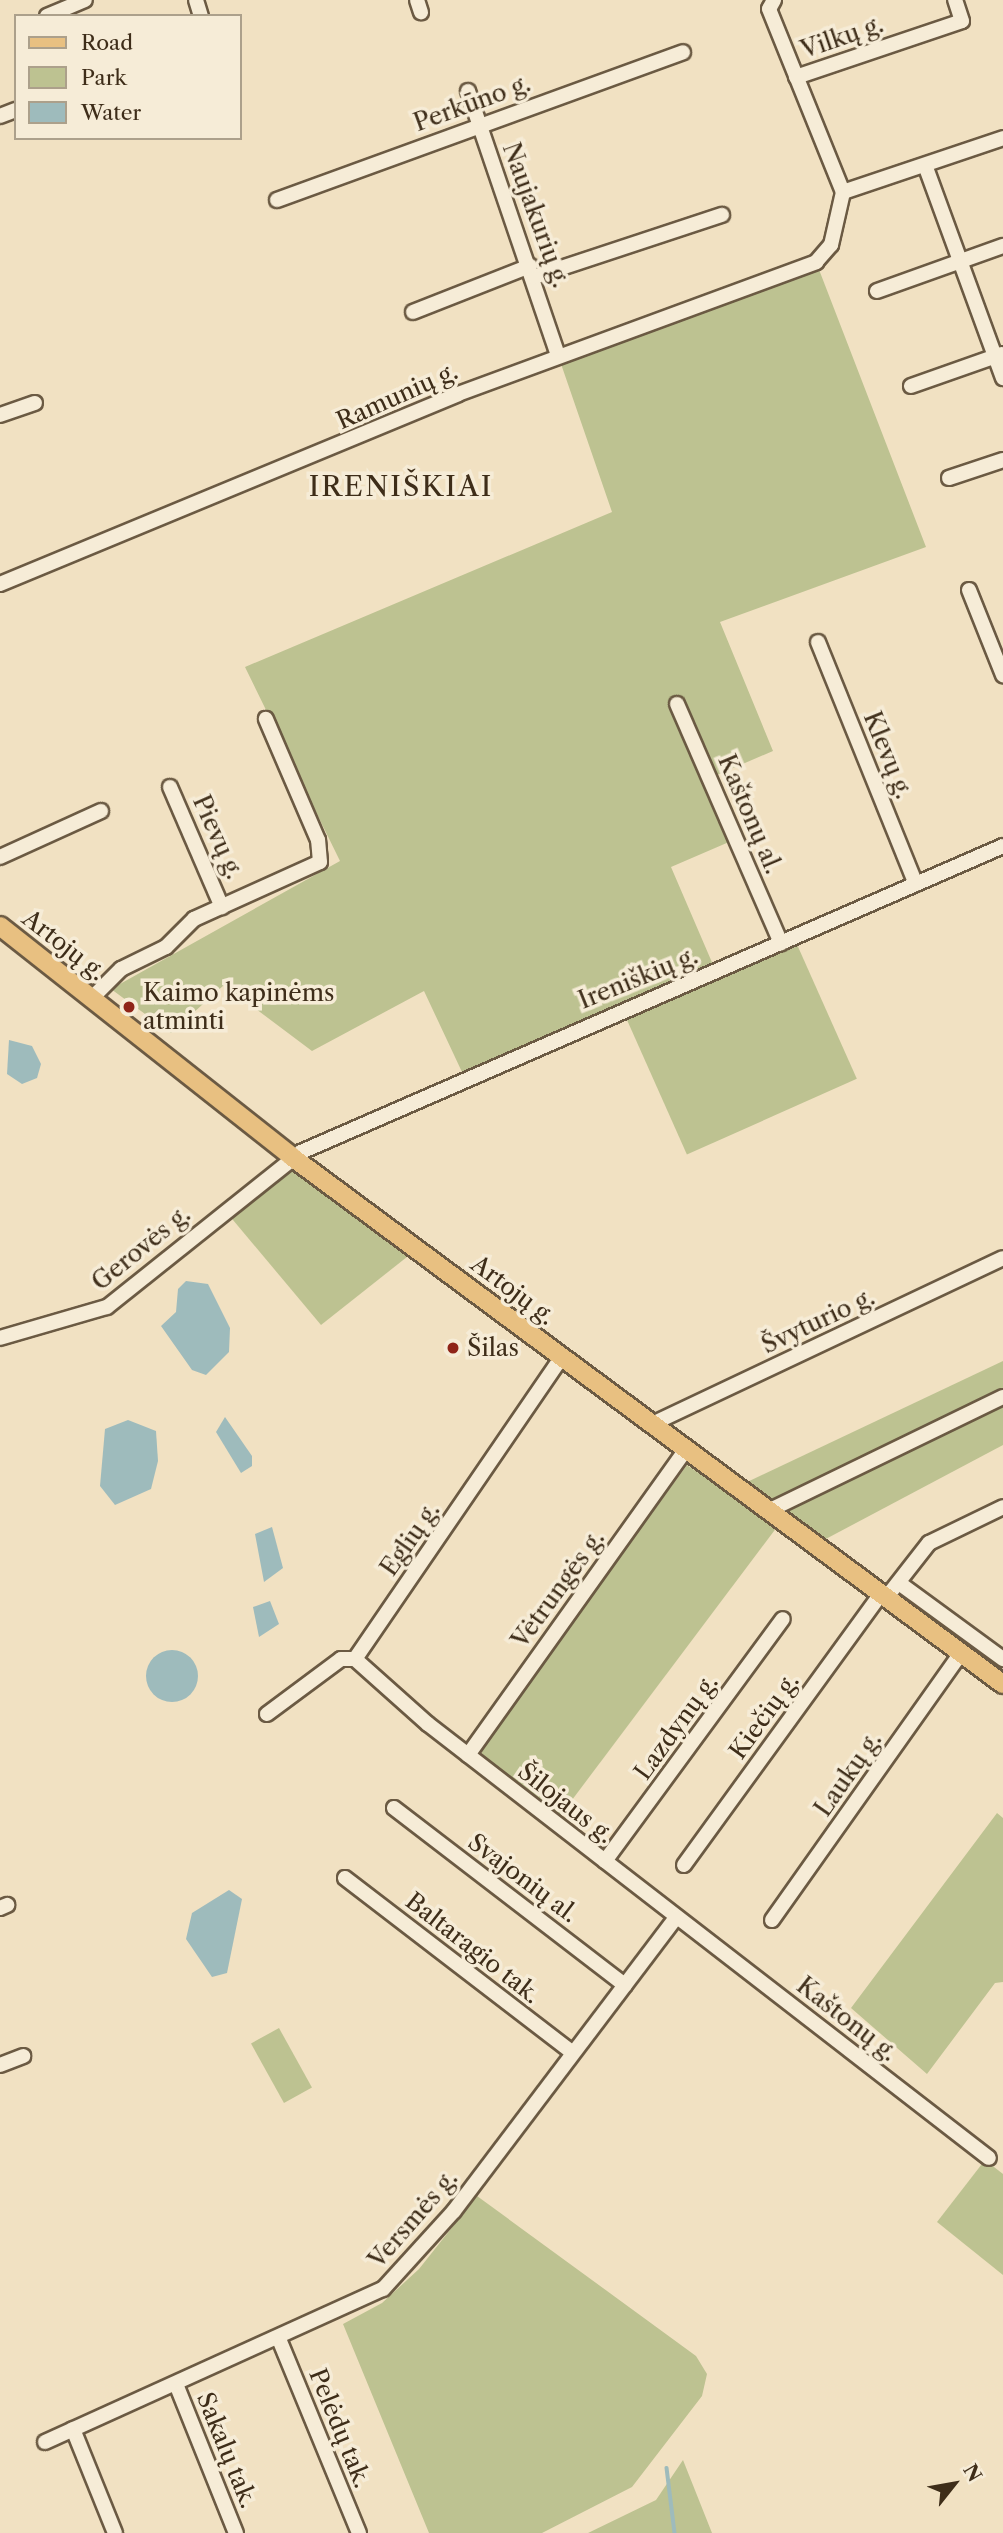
<!DOCTYPE html>
<html>
<head>
<meta charset="utf-8">
<style>
  body { margin:0 }
  #map { position:relative; width:1003px; height:2533px; overflow:hidden; background:#f1e1c2; font-family:"Libre Caslon Text",serif }
  div>[style] { position:absolute }
  .green>* { inset:0; background:#bdc291; transform-origin:0 0 }
  .water>* { inset:0; background:#9ebbbc }
  .round { border-radius:50% }
  .stream>* { height:3.5px; margin:-1.75px; padding:0 1.75px; transform-origin:1.75px; border-radius:1.75px; background:#9ebbbc }
  .roads { filter:drop-shadow(2px 0 #6b5a43) drop-shadow(-2px 0 #6b5a43) drop-shadow(0 2px #6b5a43) drop-shadow(0 -2px #6b5a43) }
  .minor>* { height:14px; margin:-7px; padding:0 7px; transform-origin:7px; border-radius:7px; background:#f6ecd7 }
  .major>* { height:18px; margin:-9px; padding:0 9px; transform-origin:9px; border-radius:9px; background:#e8c081 }
  .dots>* { width:19px; height:19px; translate:-50% -50%; box-sizing:border-box; border:4px solid #f6ecd7; border-radius:50% }
  span { translate:-50% -50%; white-space:nowrap; text-align:center; line-height:1.15; -webkit-text-stroke:7px #f6ecd7; paint-order:stroke }
  .street-label { font-size:24px; color:#3e2d19 }
  .poi-label { font-size:24px; color:#3e2d19 }
  .left { translate:0 -50%; text-align:left }
  .quarter-label { font-size:28px; color:#3e2d19; letter-spacing:2px }
  .legend { position:absolute; left:14px; top:14px; width:228px; height:126px; box-sizing:border-box; background:#f6ecd7; border:2px solid #aca08b; margin:0; padding:9px 12px; list-style:none; font-size:21px; color:#3e2d19 }
  .legend li { display:flex; align-items:center; gap:14px; height:35px }
  .legend b { width:35px; border:2px solid #aca08b }
  .north { position:absolute; left:919px; top:2449px; width:70px; height:70px; -webkit-text-stroke:5px #f6ecd7; paint-order:stroke; rotate:59deg; font-size:19px; font-weight:700; line-height:28px; text-align:center; color:#3e2d19 }
  .north::after { content:''; display:block; margin:auto; width:24px; height:32px; background:#3e2d19; clip-path:polygon(50% 0,100% 100%,50% 72%,0 100%) }
</style>
</head>
<body>
<div id="map">
  <div class="green">
    <div style="clip-path:polygon(818px 267px,926px 547px,720px 622px,773px 751px,703px 781px,729px 842px,671px 867px,714px 967px,462px 1072px,424px 991px,312px 1051px,224px 985px,171px 1033px,111px 989px,340px 861px,245px 667px,612px 512px,560px 361px)"></div>
    <div style="left:795px;top:940px;width:152px;height:186px;rotate:66deg"></div>
    <div style="clip-path:polygon(292px 1165px,412px 1253px,321px 1325px,228px 1214px)"></div>
    <div style="clip-path:polygon(1003px 1361px,1003px 1445px,822px 1541px,743px 1484px)"></div>
    <div style="clip-path:polygon(687px 1465px,777px 1527px,560px 1816px,483px 1759px,481px 1747px)"></div>
    <div style="clip-path:polygon(997px 1813px,1003px 1818px,1003px 1982px,995px 1983px,927px 2074px,851px 2008px)"></div>
    <div style="left:279px;top:2028px;width:68px;height:32px;rotate:61deg"></div>
    <div style="clip-path:polygon(985px 2160px,1003px 2174px,1003px 2275px,937px 2222px)"></div>
    <div style="clip-path:polygon(477px 2196px,696px 2356px,707px 2374px,702px 2396px,632px 2487px,542px 2533px,429px 2533px,343px 2324px,382px 2303px,419px 2269px)"></div>
    <div style="clip-path:polygon(683px 2460px,712px 2533px,588px 2533px,656px 2500px)"></div>
  </div>
  <div class="water">
    <div style="clip-path:polygon(9px 1040px,32px 1046px,41px 1064px,37px 1078px,22px 1084px,7px 1074px)"></div>
    <div style="clip-path:polygon(186px 1281px,208px 1284px,230px 1328px,229px 1352px,206px 1375px,192px 1370px,161px 1326px,176px 1312px,178px 1289px)"></div>
    <div style="clip-path:polygon(225px 1417px,252px 1456px,252px 1466px,241px 1473px,216px 1432px)"></div>
    <div style="clip-path:polygon(128px 1420px,156px 1431px,158px 1461px,151px 1489px,115px 1505px,100px 1486px,105px 1429px)"></div>
    <div style="clip-path:polygon(272px 1527px,283px 1568px,264px 1582px,255px 1534px)"></div>
    <div style="clip-path:polygon(270px 1601px,279px 1624px,259px 1637px,253px 1607px)"></div>
    <div class="round" style="left:146px;top:1650px;width:52px;height:52px"></div>
    <div style="clip-path:polygon(229px 1890px,242px 1899px,227px 1973px,212px 1977px,186px 1939px,192px 1913px)"></div>
  </div>
  <div class="stream">
    <div style="left:667px;top:2468px;width:65px;rotate:83deg"></div>
  </div>
  <div class="roads">
    <div class="minor">
      <div style="left:196px;top:0;width:17px;rotate:73deg"></div>
      <div style="left:417px;top:0;width:13px;rotate:72deg"></div>
      <div style="left:774px;top:0;width:10px;rotate:119deg"></div>
      <div style="left:769px;top:9px;width:197px;rotate:68deg"></div>
      <div style="left:47px;top:16px;width:41px;rotate:-22.8deg"></div>
      <div style="left:796px;top:77px;width:175px;rotate:-18.6deg"></div>
      <div style="left:962px;top:21px;width:22px;rotate:-108deg"></div>
      <div style="left:468px;top:91px;width:279px;rotate:71.2deg"></div>
      <div style="left:0;top:116px;width:17px;rotate:-21deg"></div>
      <div style="left:925px;top:165px;width:227px;rotate:69.9deg"></div>
      <div style="left:277px;top:200px;width:432px;rotate:-20deg"></div>
      <div style="left:534px;top:277px;width:198px;rotate:-18.3deg"></div>
      <div style="left:877px;top:291px;width:134px;rotate:-19.7deg"></div>
      <div style="left:413px;top:312px;width:126px;rotate:-21.5deg"></div>
      <div style="left:911px;top:386px;width:96px;rotate:-19.4deg"></div>
      <div style="left:0;top:415px;width:37px;rotate:-19deg"></div>
      <div style="left:949px;top:478px;width:57px;rotate:-18.4deg"></div>
      <div style="left:0;top:584px;width:496px;rotate:-22.5deg"></div>
      <div style="left:458px;top:394px;width:382px;rotate:-20.2deg"></div>
      <div style="left:816px;top:262px;width:23px;rotate:-49deg"></div>
      <div style="left:831px;top:245px;width:54px;rotate:-77.2deg"></div>
      <div style="left:843px;top:192px;width:169px;rotate:-18.6deg"></div>
      <div style="left:969px;top:590px;width:92px;rotate:68.2deg"></div>
      <div style="left:818px;top:642px;width:261px;rotate:68deg"></div>
      <div style="left:677px;top:704px;width:261px;rotate:66.5deg"></div>
      <div style="left:170px;top:787px;width:131px;rotate:66.6deg"></div>
      <div style="left:0;top:857px;width:111px;rotate:-24.5deg"></div>
      <div style="left:92px;top:998px;width:41px;rotate:-45deg"></div>
      <div style="left:121px;top:969px;width:50px;rotate:-26.1deg"></div>
      <div style="left:166px;top:947px;width:40px;rotate:-45deg"></div>
      <div style="left:194px;top:919px;width:138px;rotate:-24.3deg"></div>
      <div style="left:320px;top:862px;width:22px;rotate:-95deg"></div>
      <div style="left:318px;top:840px;width:132px;rotate:-113.3deg"></div>
      <div style="left:0;top:1338px;width:111px;rotate:-16.2deg"></div>
      <div style="left:107px;top:1307px;width:248px;rotate:-38.6deg"></div>
      <div style="left:301px;top:1152px;width:766px;rotate:-23.55deg"></div>
      <div style="left:652px;top:1424px;width:388px;rotate:-25.3deg"></div>
      <div style="left:768px;top:1511px;width:261px;rotate:-25.9deg"></div>
      <div style="left:899px;top:1583px;width:129px;rotate:36.2deg"></div>
      <div style="left:886px;top:1598px;width:70px;rotate:-52deg"></div>
      <div style="left:929px;top:1543px;width:82px;rotate:-25.9deg"></div>
      <div style="left:355px;top:1659px;width:98px;rotate:41.7deg"></div>
      <div style="left:428px;top:1724px;width:709px;rotate:37.73deg"></div>
      <div style="left:267px;top:1714px;width:92px;rotate:-36.6deg"></div>
      <div style="left:341px;top:1659px;width:14px"></div>
      <div style="left:355px;top:1659px;width:366px;rotate:-55.6deg"></div>
      <div style="left:468px;top:1755px;width:376px;rotate:-54.5deg"></div>
      <div style="left:394px;top:1808px;width:291px;rotate:37.5deg"></div>
      <div style="left:605px;top:1861px;width:300px;rotate:-53.7deg"></div>
      <div style="left:684px;top:1865px;width:335px;rotate:-54deg"></div>
      <div style="left:345px;top:1878px;width:287px;rotate:37.5deg"></div>
      <div style="left:0;top:1908px;width:8px;rotate:-23deg"></div>
      <div style="left:772px;top:1920px;width:327px;rotate:-54.7deg"></div>
      <div style="left:0;top:2065px;width:25px;rotate:-21deg"></div>
      <div style="left:279px;top:2339px;width:210px;rotate:67.6deg"></div>
      <div style="left:176px;top:2384px;width:161px;rotate:68.1deg"></div>
      <div style="left:73px;top:2429px;width:112px;rotate:68deg"></div>
      <div style="left:45px;top:2442px;width:371px;rotate:-24.4deg"></div>
      <div style="left:383px;top:2289px;width:105px;rotate:-47.7deg"></div>
      <div style="left:454px;top:2211px;width:368px;rotate:-52.9deg"></div>
    </div>
    <div class="major">
      <div style="left:0;top:926px;width:372px;rotate:38.3deg"></div>
      <div style="left:292px;top:1157px;width:885px;rotate:36.55deg"></div>
    </div>
  </div>
  <div class="dots">
    <div style="left:129px;top:1007px;background:#8f2418"></div>
    <div style="left:453px;top:1348px;background:#8f2418"></div>
  </div>
  <div class="street-label">
    <span style="left:842px;top:37px;rotate:-19deg">Vilkų g.</span>
    <span style="left:472px;top:103px;rotate:-20deg">Perkūno g.</span>
    <span style="left:536px;top:215px;rotate:70deg">Naujakurių g.</span>
    <span style="left:397px;top:396px;rotate:-24deg">Ramunių g.</span>
    <span style="left:888px;top:755px;rotate:68deg">Klevų g.</span>
    <span style="left:750px;top:814px;rotate:67deg">Kaštonų al.</span>
    <span style="left:218px;top:837px;rotate:66deg">Pievų g.</span>
    <span style="left:64px;top:945px;rotate:38deg">Artojų g.</span>
    <span style="left:638px;top:978px;rotate:-22deg">Ireniškių g.</span>
    <span style="left:141px;top:1248px;rotate:-39deg">Gerovės g.</span>
    <span style="left:513px;top:1290px;rotate:37deg">Artojų g.</span>
    <span style="left:818px;top:1321px;rotate:-25deg">Švyturio g.</span>
    <span style="left:410px;top:1539px;rotate:-55deg">Eglių g.</span>
    <span style="left:558px;top:1589px;rotate:-54deg">Vėtrungės g.</span>
    <span style="left:764px;top:1716px;rotate:-54deg">Kiečių g.</span>
    <span style="left:676px;top:1727px;rotate:-54deg">Lazdynų g.</span>
    <span style="left:848px;top:1774px;rotate:-55deg">Laukų g.</span>
    <span style="left:566px;top:1803px;rotate:38deg">Šilojaus g.</span>
    <span style="left:523px;top:1878px;rotate:37deg">Svajonių al.</span>
    <span style="left:473px;top:1948px;rotate:38deg">Baltaragio tak.</span>
    <span style="left:847px;top:2019px;rotate:38deg">Kaštonų g.</span>
    <span style="left:413px;top:2219px;rotate:-49deg">Versmės g.</span>
    <span style="left:340px;top:2428px;rotate:68deg">Pelėdų tak.</span>
    <span style="left:227px;top:2450px;rotate:68deg">Sakalų tak.</span>
  </div>
  <div class="poi-label">
    <span class="left" style="left:143px;top:1007px">Kaimo kapinėms<br>atminti</span>
    <span class="left" style="left:467px;top:1348px">Šilas</span>
  </div>
  <div class="quarter-label">
    <span style="left:401px;top:486px">IRENIŠKIAI</span>
  </div>
  <ul class="legend">
  <li><b style="height:9px;background:#e8c081"></b>Road</li>
  <li><b style="height:19px;background:#bdc291"></b>Park</li>
  <li><b style="height:19px;background:#9ebbbc"></b>Water</li>
  </ul>
  <div class="north">N</div>
</div>
</body>
</html>
